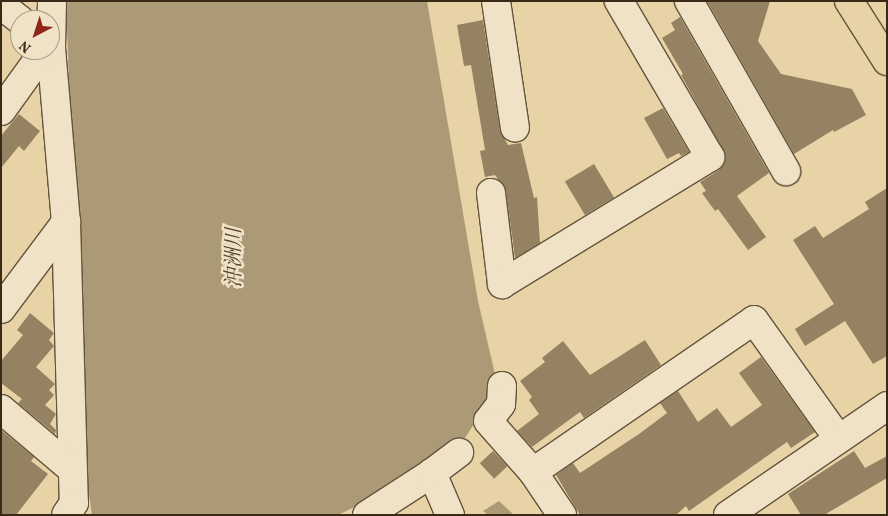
<!DOCTYPE html>
<html>
<head>
<meta charset="utf-8">
<style>
  body { margin:0 }
  #map { position:relative; width:888px; height:516px; overflow:hidden; background:#e8d3a7; font-family:Vollkorn,"Noto Serif JP",serif }
  div>[style] { position:absolute }
  .water>* { inset:0; background:#ac9a76 }
  .building>* { inset:0; background:#948262; transform-origin:0 0 }
  .roads { filter:drop-shadow(1px 0 #64543b) drop-shadow(-1px 0 #64543b) drop-shadow(0 1px #64543b) drop-shadow(0 -1px #64543b) }
  .street>* { height:28px; margin:-14px; padding:0 14px; transform-origin:14px; border-radius:14px; background:#f0e2c6 }
  .primary>* { height:28px; margin:-14px; padding:0 14px; transform-origin:14px; border-radius:14px; background:#e8d3a7 }
  span { translate:-50% -50%; white-space:nowrap; text-align:center; line-height:1.15; -webkit-text-stroke:5px #f0e2c6; paint-order:stroke }
  .water-label { font-size:20px; color:#55462f; font-style:italic }
  .frame { position:absolute; inset:0; border:2px solid #382a17; pointer-events:none }
  .north { position:absolute; left:10px; top:10px; width:50px; height:50px; box-sizing:border-box; background:#f0e2c6; border:1px solid #a69880; border-radius:50%; rotate:220deg; font-size:14px; font-weight:700; line-height:20px; text-align:center; color:#382a17 }
  .north::after { content:''; display:block; margin:auto; width:18px; height:22px; background:#8f2418; clip-path:polygon(50% 0,100% 100%,50% 72%,0 100%) }
</style>
</head>
<body>
<div id="map">
  <div class="water">
    <div style="clip-path:polygon(66px 1px,427px 1px,478px 301px,498px 387px,465px 438px,446px 447px,412px 469px,369px 500px,338px 515px,92px 515px,83px 453px)"></div>
    <div style="clip-path:polygon(499px 501px,514px 515px,488px 515px,483px 511px)"></div>
  </div>
  <div class="building">
    <div style="clip-path:polygon(707px 1px,770px 1px,758px 41px,781px 74px,852px 89px,866px 115px,834px 132px,833px 130px,794px 154px)"></div>
    <div style="clip-path:polygon(680px 17px,769px 173px,737px 196px,766px 237px,748px 250px,718px 209px,715px 211px,702px 193px,706px 191px,700px 182px,719px 170px,724px 164px,726px 156px,681px 75px,683px 74px,662px 38px,675px 30px,671px 23px)"></div>
    <div style="clip-path:polygon(483px 20px,500px 131px,508px 145px,521px 143px,534px 198px,537px 197px,540px 243px,515px 258px,506px 191px,495px 175px,485px 177px,480px 151px,485px 150px,471px 65px,464px 66px,457px 25px)"></div>
    <div style="clip-path:polygon(663px 108px,689px 152px,681px 156px,679px 153px,667px 159px,644px 118px)"></div>
    <div style="clip-path:polygon(19px 114px,40px 131px,24px 151px,19px 146px,1px 168px,1px 136px)"></div>
    <div style="left:594px;top:164px;width:39px;height:34px;rotate:59deg"></div>
    <div style="clip-path:polygon(887px 188px,887px 356px,873px 364px,845px 321px,805px 346px,795px 329px,834px 304px,793px 240px,815px 226px,823px 238px,869px 209px,865px 202px)"></div>
    <div style="clip-path:polygon(30px 313px,54px 333px,49px 340px,54px 346px,36px 367px,55px 384px,49px 390px,54px 395px,45px 405px,56px 414px,50px 424px,56px 430px,55px 434px,18px 403px,22px 399px,1px 383px,1px 361px,23px 335px,17px 330px)"></div>
    <div style="clip-path:polygon(645px 340px,661px 365px,584px 418px,580px 412px,532px 447px,517px 431px,539px 414px,529px 400px,532px 397px,520px 381px,545px 362px,542px 358px,563px 341px,590px 375px)"></div>
    <div style="clip-path:polygon(761px 357px,815px 432px,791px 448px,787px 442px,689px 511px,686px 506px,676px 515px,580px 515px,556px 475px,573px 463px,580px 473px,639px 434px,667px 413px,660px 403px,678px 391px,698px 422px,717px 408px,731px 427px,762px 405px,739px 373px)"></div>
    <div style="clip-path:polygon(1px 430px,34px 457px,31px 461px,48px 474px,16px 515px,1px 515px)"></div>
    <div style="left:493px;top:451px;width:21px;height:18px;rotate:47deg"></div>
    <div style="clip-path:polygon(854px 451px,865px 468px,887px 456px,887px 478px,824px 515px,801px 515px,788px 494px)"></div>
  </div>
  <div class="roads">
    <div class="street">
      <div style="left:52px;top:1px;width:47px;rotate:91.2deg"></div>
      <div style="left:51px;top:48px;width:175px;rotate:85.1deg"></div>
      <div style="left:66px;top:222px;width:281px;rotate:88.4deg"></div>
      <div style="left:74px;top:503px;width:14px;rotate:124deg"></div>
      <div style="left:496px;top:1px;width:128px;rotate:81.5deg"></div>
      <div style="left:689px;top:1px;width:196px;rotate:60.3deg"></div>
      <div style="left:1px;top:5px;width:24px;rotate:38deg"></div>
      <div style="left:1px;top:111px;width:75px;rotate:-54.2deg"></div>
      <div style="left:491px;top:193px;width:92px;rotate:83.1deg"></div>
      <div style="left:502px;top:284px;width:244px;rotate:-31.4deg"></div>
      <div style="left:710px;top:157px;width:181px;rotate:-120.3deg"></div>
      <div style="left:1px;top:309px;width:109px;rotate:-53.2deg"></div>
      <div style="left:502px;top:386px;width:18px;rotate:93deg"></div>
      <div style="left:501px;top:404px;width:21px;rotate:127deg"></div>
      <div style="left:488px;top:421px;width:68px;rotate:48.6deg"></div>
      <div style="left:533px;top:472px;width:52px;rotate:56deg"></div>
      <div style="left:1px;top:409px;width:94px;rotate:40.3deg"></div>
      <div style="left:533px;top:472px;width:268px;rotate:-34.5deg"></div>
      <div style="left:754px;top:320px;width:145px;rotate:54.6deg"></div>
      <div style="left:367px;top:515px;width:77px;rotate:-32.9deg"></div>
      <div style="left:450px;top:515px;width:46px;rotate:-113.2deg"></div>
      <div style="left:432px;top:473px;width:34px;rotate:-37deg"></div>
      <div style="left:728px;top:515px;width:193px;rotate:-34.4deg"></div>
    </div>
    <div class="primary">
      <div style="left:849px;top:1px;width:71px;rotate:57.7deg"></div>
    </div>
  </div>
  <div class="water-label">
    <span style="left:235px;top:258px;rotate:-90deg">沖洲川</span>
  </div>
  <div class="frame"></div>
  <div class="north">N</div>
</div>
</body>
</html>
